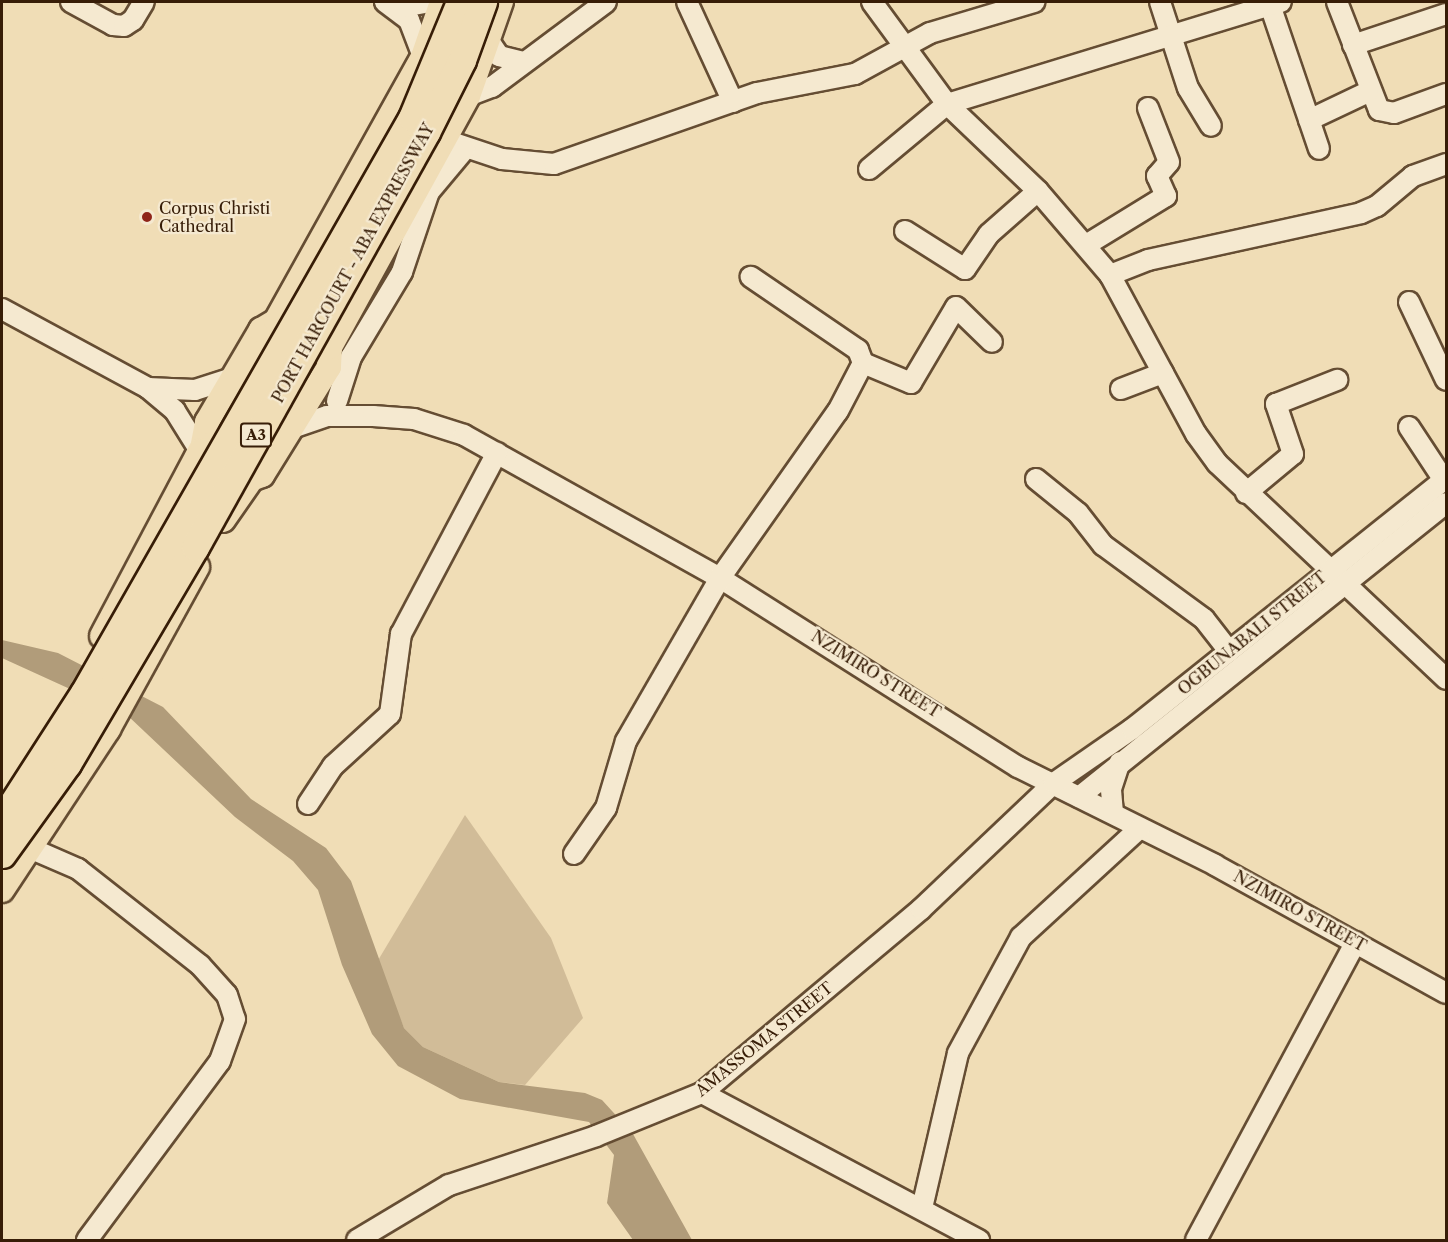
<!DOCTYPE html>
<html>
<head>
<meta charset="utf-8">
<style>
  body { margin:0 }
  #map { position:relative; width:1448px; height:1242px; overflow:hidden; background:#f0ddb6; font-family:"Libre Caslon Text",serif }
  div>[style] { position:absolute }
  .green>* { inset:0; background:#d1bc98 }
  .water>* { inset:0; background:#b19c7a }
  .roads { filter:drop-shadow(2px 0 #654d33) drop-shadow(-2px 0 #654d33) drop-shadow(0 2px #654d33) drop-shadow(0 -2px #654d33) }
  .minor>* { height:20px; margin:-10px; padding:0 10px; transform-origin:10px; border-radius:10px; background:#f5e9d0 }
  .major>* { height:24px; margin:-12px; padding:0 12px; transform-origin:12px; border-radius:12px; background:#f0ddb6 }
  .bridges { filter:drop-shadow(2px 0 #371d07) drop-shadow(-2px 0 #371d07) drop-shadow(0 2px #371d07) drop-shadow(0 -2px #371d07) }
  .highway-bridge>* { height:27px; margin:-13.5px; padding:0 13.5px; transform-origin:13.5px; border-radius:13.5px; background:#f0ddb6 }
  .dots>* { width:16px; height:16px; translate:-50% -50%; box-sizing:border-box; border:3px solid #f5e9d0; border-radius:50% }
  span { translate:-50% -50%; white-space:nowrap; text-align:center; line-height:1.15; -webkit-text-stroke:4.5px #f5e9d0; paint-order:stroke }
  .shield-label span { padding:2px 4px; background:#f5e9d0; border:2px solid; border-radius:4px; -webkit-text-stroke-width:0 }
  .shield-label { font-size:15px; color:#371d07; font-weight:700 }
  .poi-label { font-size:16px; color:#371d07 }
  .left { translate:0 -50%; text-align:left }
  .street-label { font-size:16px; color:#371d07 }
  .frame { position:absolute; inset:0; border:3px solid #371d07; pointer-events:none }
</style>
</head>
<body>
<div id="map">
  <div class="green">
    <div style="clip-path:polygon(465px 815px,551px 938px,583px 1018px,525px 1085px,499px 1082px,423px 1047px,404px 1028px,377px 962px)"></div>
  </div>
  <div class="water">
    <div style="clip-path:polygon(2px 640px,58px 653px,163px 707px,251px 799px,326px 848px,351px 881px,404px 1028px,423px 1047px,499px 1082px,585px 1093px,602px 1100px,633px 1134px,692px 1240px,633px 1240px,607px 1203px,614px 1155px,589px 1122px,460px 1099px,398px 1066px,372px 1034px,342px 965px,318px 890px,293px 861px,235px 817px,127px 715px,2px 658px)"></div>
  </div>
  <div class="roads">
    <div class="minor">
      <div style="left:71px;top:2px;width:48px;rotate:28.7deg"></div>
      <div style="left:113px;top:25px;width:11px;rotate:5deg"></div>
      <div style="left:124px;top:26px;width:11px;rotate:-34deg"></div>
      <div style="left:133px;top:20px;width:21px;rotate:-59deg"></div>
      <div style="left:385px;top:2px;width:30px;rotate:37deg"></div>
      <div style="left:409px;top:20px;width:40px;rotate:69deg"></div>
      <div style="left:687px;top:2px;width:110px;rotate:65.3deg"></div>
      <div style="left:872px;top:2px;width:127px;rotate:53.7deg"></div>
      <div style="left:947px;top:104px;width:126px;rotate:43.7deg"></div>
      <div style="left:1038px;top:191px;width:111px;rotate:49.4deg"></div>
      <div style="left:1110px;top:275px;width:181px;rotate:61.6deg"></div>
      <div style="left:1196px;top:434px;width:36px;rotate:54deg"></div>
      <div style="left:1217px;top:463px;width:315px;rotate:43.3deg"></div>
      <div style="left:1160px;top:2px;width:90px;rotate:72deg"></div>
      <div style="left:1188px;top:88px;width:44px;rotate:58.8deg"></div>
      <div style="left:1269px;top:2px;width:155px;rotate:71.2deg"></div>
      <div style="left:1337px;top:2px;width:116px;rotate:68.7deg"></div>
      <div style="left:1379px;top:110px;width:15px;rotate:11deg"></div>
      <div style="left:1394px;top:113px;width:55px;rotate:-20.1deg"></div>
      <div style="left:398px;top:8px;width:31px;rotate:-11deg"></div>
      <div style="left:489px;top:41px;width:18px;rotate:56deg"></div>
      <div style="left:499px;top:56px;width:25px;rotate:14deg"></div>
      <div style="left:1353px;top:45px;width:98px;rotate:-18.4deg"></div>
      <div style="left:468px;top:96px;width:26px;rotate:-21deg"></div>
      <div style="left:492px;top:87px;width:142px;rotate:-36.7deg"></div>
      <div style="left:1309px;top:120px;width:65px;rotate:-25.4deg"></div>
      <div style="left:445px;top:140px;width:60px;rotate:18.4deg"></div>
      <div style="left:502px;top:159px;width:52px;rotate:5.5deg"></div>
      <div style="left:554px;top:164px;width:215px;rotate:-19.3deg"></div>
      <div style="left:757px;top:93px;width:100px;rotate:-11deg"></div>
      <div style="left:855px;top:74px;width:85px;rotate:-28.7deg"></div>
      <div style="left:930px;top:33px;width:109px;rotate:-16.6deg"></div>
      <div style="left:869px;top:169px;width:102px;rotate:-39.8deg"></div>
      <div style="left:947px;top:104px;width:349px;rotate:-17deg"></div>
      <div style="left:905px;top:231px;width:71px;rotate:32.3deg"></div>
      <div style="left:965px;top:269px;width:42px;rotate:-55.6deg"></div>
      <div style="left:989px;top:234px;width:65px;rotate:-41.3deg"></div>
      <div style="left:1086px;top:245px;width:94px;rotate:-31.5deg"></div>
      <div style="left:1166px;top:196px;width:22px;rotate:-114deg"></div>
      <div style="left:1157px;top:176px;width:18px;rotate:-49deg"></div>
      <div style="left:1169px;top:162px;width:58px;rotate:-111.3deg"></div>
      <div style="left:1110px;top:275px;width:41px;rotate:-21.5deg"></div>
      <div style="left:1148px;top:260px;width:218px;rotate:-12.4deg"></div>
      <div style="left:1361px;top:213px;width:17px;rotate:-24deg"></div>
      <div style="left:1377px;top:206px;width:47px;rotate:-39.8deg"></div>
      <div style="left:1413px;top:176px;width:35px;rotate:-20deg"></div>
      <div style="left:1409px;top:302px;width:86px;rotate:64.6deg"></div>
      <div style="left:2px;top:309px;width:166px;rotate:28.4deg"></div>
      <div style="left:148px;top:388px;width:35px;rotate:40deg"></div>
      <div style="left:175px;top:411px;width:47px;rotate:58deg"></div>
      <div style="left:863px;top:363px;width:52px;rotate:22.6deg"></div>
      <div style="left:911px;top:383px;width:88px;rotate:-59.4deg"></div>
      <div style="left:956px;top:307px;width:50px;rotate:44.2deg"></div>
      <div style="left:148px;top:388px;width:47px;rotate:2.4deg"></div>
      <div style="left:195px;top:390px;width:40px;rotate:-18deg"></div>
      <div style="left:1121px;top:389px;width:45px;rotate:-20.9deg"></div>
      <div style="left:337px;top:401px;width:46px;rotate:-72.3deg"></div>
      <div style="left:351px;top:357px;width:99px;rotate:-59deg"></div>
      <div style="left:402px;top:272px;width:84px;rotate:-71.4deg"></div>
      <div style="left:429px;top:192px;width:56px;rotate:-50.1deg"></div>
      <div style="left:1409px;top:427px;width:64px;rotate:56.6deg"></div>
      <div style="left:292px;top:428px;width:37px;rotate:-19deg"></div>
      <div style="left:327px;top:416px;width:46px"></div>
      <div style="left:373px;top:416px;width:41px;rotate:4.2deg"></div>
      <div style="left:414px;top:419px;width:52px;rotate:17.7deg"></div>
      <div style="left:464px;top:435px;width:293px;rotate:29.2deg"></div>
      <div style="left:720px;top:578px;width:353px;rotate:32.4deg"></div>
      <div style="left:1018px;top:767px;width:220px;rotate:26.4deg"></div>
      <div style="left:1215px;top:865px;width:264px;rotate:29deg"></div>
      <div style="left:1036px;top:479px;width:54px;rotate:39deg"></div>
      <div style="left:1078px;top:513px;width:41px;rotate:52deg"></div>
      <div style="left:1103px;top:545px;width:125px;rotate:36.2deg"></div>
      <div style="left:1204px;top:619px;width:41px;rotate:52deg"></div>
      <div style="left:1246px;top:493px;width:61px;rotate:-39.7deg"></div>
      <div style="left:1293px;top:454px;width:53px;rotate:-108.8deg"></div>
      <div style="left:1276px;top:404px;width:66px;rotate:-21.5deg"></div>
      <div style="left:1079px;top:797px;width:470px;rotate:-38.7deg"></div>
      <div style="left:308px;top:804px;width:45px;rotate:-56.7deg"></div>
      <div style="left:333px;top:766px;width:77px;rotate:-42.4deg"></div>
      <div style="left:390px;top:714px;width:81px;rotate:-82.2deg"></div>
      <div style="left:401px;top:634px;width:205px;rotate:-62.1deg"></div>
      <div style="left:1113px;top:813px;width:24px;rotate:-95deg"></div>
      <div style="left:1111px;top:789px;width:28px;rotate:-72deg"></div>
      <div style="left:32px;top:849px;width:50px;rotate:23.5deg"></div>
      <div style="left:78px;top:869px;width:155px;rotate:38.2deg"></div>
      <div style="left:200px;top:965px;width:40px;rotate:48deg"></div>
      <div style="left:227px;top:995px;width:25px;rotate:72deg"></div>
      <div style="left:235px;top:1019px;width:45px;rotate:109.7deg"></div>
      <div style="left:220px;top:1061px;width:223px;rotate:126.6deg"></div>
      <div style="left:574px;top:854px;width:56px;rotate:-55.2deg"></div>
      <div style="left:606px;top:808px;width:70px;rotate:-73.4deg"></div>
      <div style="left:626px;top:741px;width:188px;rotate:-60deg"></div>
      <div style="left:720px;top:578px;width:204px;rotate:-54.8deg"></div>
      <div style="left:838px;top:411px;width:54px;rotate:-62.5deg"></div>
      <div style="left:863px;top:363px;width:14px;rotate:-111deg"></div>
      <div style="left:858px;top:350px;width:130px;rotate:-145.7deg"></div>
      <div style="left:702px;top:1093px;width:314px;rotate:28deg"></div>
      <div style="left:922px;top:1208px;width:159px;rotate:-76.9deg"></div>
      <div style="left:958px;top:1053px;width:132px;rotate:-61.5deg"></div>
      <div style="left:1021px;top:937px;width:161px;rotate:-42.5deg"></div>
      <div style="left:357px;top:1240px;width:107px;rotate:-30.9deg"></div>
      <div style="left:449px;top:1185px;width:155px;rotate:-18.4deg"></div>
      <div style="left:596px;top:1136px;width:114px;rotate:-22.1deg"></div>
      <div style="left:702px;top:1093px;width:286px;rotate:-40deg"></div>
      <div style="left:921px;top:909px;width:183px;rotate:-43.5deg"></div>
      <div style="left:1054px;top:783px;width:95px;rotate:-34.7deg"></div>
      <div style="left:1132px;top:729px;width:402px;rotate:-38.6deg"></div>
      <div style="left:1196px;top:1240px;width:338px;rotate:-61.8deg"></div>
    </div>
    <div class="major">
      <div style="left:292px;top:319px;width:16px;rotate:14deg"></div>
      <div style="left:308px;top:323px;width:19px;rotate:36deg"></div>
      <div style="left:323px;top:334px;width:15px;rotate:62deg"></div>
      <div style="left:330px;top:347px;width:20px;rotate:93deg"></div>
      <div style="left:329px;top:367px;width:127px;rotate:121.8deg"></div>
      <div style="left:262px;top:475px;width:23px;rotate:160deg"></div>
      <div style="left:240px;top:483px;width:22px;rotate:-172deg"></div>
      <div style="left:218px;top:480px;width:28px;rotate:-131deg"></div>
      <div style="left:200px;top:459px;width:38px;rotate:-79deg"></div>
      <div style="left:207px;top:422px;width:107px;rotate:-59.6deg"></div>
      <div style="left:261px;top:330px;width:17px;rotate:-31deg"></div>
      <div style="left:276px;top:321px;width:16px;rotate:-7deg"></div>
      <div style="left:276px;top:321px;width:302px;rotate:-60.9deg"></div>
      <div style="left:423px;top:57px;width:58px;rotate:-70.9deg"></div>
      <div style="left:330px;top:347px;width:286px;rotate:-61.2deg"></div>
      <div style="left:468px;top:96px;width:100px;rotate:-70.7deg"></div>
      <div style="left:223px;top:520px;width:47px;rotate:-55.3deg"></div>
      <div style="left:102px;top:636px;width:209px;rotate:-62.1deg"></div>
      <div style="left:2px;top:890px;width:193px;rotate:-56.6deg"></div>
      <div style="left:108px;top:729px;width:185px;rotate:-61.2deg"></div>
    </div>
  </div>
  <div class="bridges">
    <div class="highway-bridge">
      <div style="left:2px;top:820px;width:151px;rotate:-57.2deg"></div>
      <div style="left:84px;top:693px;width:662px;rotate:-60.3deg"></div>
      <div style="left:412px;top:118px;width:126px;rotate:-67.5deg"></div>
      <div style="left:2px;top:854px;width:111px;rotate:-54.2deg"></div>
      <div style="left:67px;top:764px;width:252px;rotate:-59.5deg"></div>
      <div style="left:195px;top:547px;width:475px;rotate:-60.9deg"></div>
      <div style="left:426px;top:132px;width:80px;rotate:-63.4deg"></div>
      <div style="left:462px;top:60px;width:62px;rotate:-70.1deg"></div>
    </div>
  </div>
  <div class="dots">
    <div style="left:147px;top:217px;background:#8f2418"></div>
  </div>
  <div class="shield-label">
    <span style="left:256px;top:435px">A3</span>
  </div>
  <div class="poi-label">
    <span class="left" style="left:159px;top:217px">Corpus Christi<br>Cathedral</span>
  </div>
  <div class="street-label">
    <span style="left:353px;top:263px;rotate:-61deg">PORT HARCOURT - ABA EXPRESSWAY</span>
    <span style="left:1252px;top:633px;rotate:-39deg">OGBUNABALI STREET</span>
    <span style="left:876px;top:674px;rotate:32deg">NZIMIRO STREET</span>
    <span style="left:1300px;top:911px;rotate:29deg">NZIMIRO STREET</span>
    <span style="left:764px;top:1039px;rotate:-39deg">AMASSOMA STREET</span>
  </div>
  <div class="frame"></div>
</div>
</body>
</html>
